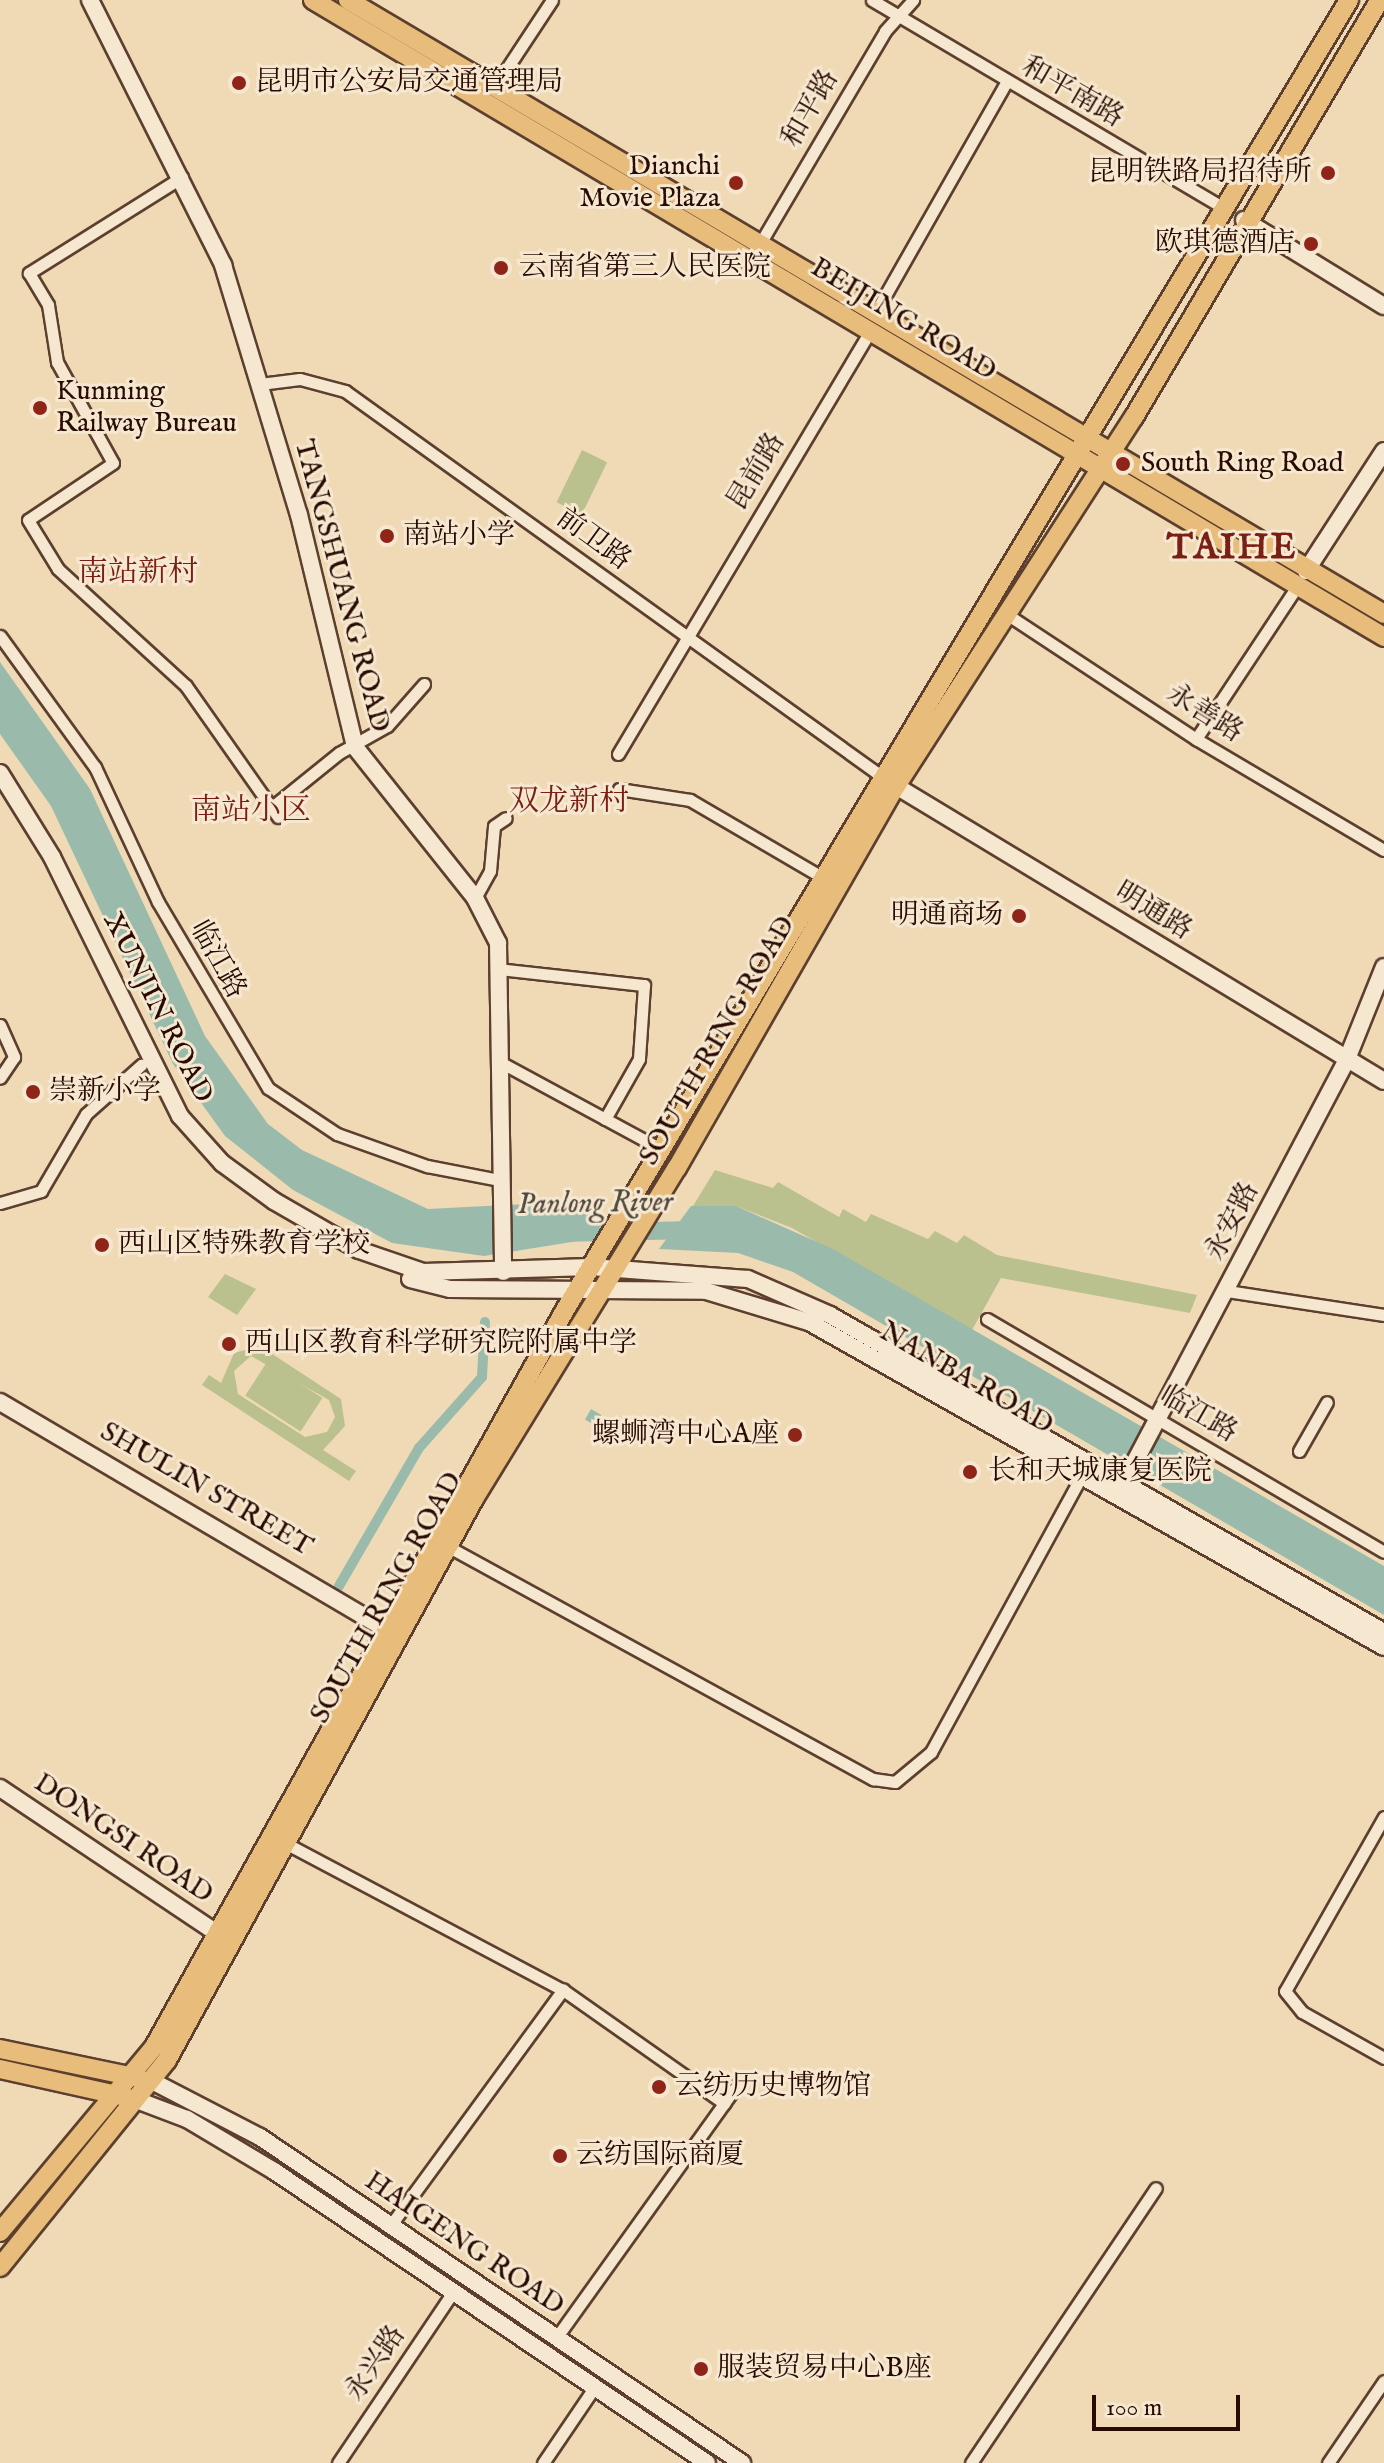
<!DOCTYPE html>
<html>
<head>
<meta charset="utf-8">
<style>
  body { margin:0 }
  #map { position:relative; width:1384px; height:2463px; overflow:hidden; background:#f0dab6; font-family:"IM FELL English","Noto Serif SC",serif }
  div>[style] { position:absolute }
  .green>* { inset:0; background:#bac08e; transform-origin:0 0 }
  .water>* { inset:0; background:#9abbac; transform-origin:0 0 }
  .canal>* { height:10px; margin:-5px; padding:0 5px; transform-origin:5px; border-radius:5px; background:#9abbac }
  .river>* { height:18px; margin:-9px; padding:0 9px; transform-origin:9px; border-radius:9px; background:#9abbac }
  .roads { filter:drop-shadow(2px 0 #5c3f2e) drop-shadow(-2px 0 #5c3f2e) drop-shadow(0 2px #5c3f2e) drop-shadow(0 -2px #5c3f2e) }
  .street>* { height:11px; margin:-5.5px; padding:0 5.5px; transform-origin:5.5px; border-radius:5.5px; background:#f5e7d0 }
  .secondary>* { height:16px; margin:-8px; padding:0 8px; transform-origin:8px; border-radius:8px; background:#f5e7d0 }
  .primary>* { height:18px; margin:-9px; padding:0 9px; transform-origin:9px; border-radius:9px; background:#e8bd7b }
  .dots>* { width:22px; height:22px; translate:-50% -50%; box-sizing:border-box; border:4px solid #f5e7d0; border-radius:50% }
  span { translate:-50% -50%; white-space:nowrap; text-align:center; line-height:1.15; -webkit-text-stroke:6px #f5e7d0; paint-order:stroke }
  .poi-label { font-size:28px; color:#2a0b01 }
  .left { translate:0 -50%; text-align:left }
  .right { translate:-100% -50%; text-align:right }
  .street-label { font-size:28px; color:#2a0b01 }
  .neighbourhood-label { font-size:30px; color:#7a1f14 }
  .water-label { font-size:30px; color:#51493d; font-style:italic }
  .district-label { font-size:36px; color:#7a1f14; font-weight:700; letter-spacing:2px }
  .scale { position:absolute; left:1092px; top:2395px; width:148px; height:36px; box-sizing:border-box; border:4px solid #2a0b01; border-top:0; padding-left:10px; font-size:24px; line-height:28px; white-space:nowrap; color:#2a0b01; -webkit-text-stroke:6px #f5e7d0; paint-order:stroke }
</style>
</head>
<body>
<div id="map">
  <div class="green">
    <div style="left:582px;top:450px;width:28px;height:58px;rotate:26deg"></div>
    <div style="clip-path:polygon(715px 1170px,773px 1188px,778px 1182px,839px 1217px,843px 1209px,866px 1222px,871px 1214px,928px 1239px,935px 1231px,957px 1243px,964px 1235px,997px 1255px,1197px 1295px,1190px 1313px,1001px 1278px,972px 1330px,792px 1228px,736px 1206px,693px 1206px)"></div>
    <div style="clip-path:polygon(225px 1274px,256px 1289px,237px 1315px,208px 1297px)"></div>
    <div style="clip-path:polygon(evenodd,260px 1346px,341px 1399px,345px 1426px,323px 1450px,356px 1471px,349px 1481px,202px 1385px,209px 1375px,221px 1383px,234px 1353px,260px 1346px,251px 1356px,329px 1400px,335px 1417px,327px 1432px,305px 1437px,238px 1394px,234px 1371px,251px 1356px)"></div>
    <div style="left:267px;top:1362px;width:66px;height:40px;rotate:33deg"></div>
  </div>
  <div class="water">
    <div style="clip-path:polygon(0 662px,90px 789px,205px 1036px,268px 1124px,302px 1150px,428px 1209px,604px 1200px,578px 1241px,484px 1256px,392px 1243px,293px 1190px,225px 1136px,173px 1064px,51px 806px,0 734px)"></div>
    <div style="clip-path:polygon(691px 1206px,736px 1206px,833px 1249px,1384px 1566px,1384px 1615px,793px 1272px,738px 1253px,659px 1249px)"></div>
    <div style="left:591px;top:1409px;width:46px;height:12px;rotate:30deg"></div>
  </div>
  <div class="canal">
    <div style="left:339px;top:1586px;width:160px;rotate:-59.9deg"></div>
    <div style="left:419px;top:1448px;width:95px;rotate:-48.4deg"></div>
    <div style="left:482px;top:1377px;width:55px;rotate:-86.9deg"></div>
  </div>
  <div class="river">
    <div style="left:559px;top:1233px;width:135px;rotate:-1.3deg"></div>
  </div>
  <div class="roads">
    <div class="street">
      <div style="left:872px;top:0;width:411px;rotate:30.6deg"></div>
      <div style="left:494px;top:88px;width:105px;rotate:-56.6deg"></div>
      <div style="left:182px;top:177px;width:181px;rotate:147.9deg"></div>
      <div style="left:29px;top:273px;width:37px;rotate:59deg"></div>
      <div style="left:48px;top:305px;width:58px;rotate:81deg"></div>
      <div style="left:57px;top:362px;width:115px;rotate:61deg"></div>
      <div style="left:113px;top:463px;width:102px;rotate:146.2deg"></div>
      <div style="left:28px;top:520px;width:57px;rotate:58.5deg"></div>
      <div style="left:58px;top:569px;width:173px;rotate:42.4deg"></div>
      <div style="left:186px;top:686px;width:160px;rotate:54.9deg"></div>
      <div style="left:758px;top:247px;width:251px;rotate:-59.5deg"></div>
      <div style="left:885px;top:31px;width:42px;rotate:-47.9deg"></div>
      <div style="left:874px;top:315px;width:267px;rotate:-60.4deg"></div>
      <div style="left:260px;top:384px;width:40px;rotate:-7.1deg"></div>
      <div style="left:300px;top:379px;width:47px;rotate:14.9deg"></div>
      <div style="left:345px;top:391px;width:664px;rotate:35.68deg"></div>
      <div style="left:1005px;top:613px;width:229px;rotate:33.4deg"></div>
      <div style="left:1196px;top:739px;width:218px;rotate:30.6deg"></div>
      <div style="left:0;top:636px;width:162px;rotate:54.1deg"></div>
      <div style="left:95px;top:767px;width:149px;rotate:65deg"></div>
      <div style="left:158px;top:902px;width:216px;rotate:59.4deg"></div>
      <div style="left:268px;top:1088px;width:83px;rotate:33.7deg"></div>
      <div style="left:337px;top:1134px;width:96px;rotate:19.6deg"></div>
      <div style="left:427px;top:1166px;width:73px;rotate:11deg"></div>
      <div style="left:1196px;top:739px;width:185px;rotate:-56.5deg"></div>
      <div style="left:618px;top:754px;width:492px;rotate:-59.2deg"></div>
      <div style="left:619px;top:789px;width:72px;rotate:8.8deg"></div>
      <div style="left:690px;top:800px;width:151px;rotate:30.3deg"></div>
      <div style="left:272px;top:807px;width:86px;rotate:-38.9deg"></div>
      <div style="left:339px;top:753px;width:55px;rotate:-29.4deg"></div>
      <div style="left:387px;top:726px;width:56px;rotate:-48.6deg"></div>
      <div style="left:475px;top:898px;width:31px;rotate:-61deg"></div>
      <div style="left:490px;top:871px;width:45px;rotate:-84.9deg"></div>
      <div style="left:494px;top:826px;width:14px;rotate:-34deg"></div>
      <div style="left:498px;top:969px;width:147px;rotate:6.3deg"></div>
      <div style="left:644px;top:985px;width:74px;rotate:93.9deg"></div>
      <div style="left:639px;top:1059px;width:69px;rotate:119.5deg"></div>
      <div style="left:0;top:1025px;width:35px;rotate:66deg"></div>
      <div style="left:14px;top:1057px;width:25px;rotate:124deg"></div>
      <div style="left:500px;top:1062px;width:185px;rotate:28.4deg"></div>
      <div style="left:0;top:1203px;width:43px;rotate:-16.3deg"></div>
      <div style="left:41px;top:1191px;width:89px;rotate:-59.7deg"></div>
      <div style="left:86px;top:1114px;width:74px;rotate:-41.7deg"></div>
      <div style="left:1227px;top:1291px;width:159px;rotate:8.7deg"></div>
      <div style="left:987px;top:1319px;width:460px;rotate:30.4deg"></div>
      <div style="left:1299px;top:1451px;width:56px;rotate:-60.3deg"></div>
      <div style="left:447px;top:1546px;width:486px;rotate:28.7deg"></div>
      <div style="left:873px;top:1779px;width:22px;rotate:8deg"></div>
      <div style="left:895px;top:1782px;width:47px;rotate:-39.8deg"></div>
      <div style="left:931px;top:1752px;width:315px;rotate:-61.4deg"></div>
      <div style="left:1384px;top:1817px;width:200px;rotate:119.6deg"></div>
      <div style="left:1285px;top:1991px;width:27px;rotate:51deg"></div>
      <div style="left:1302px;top:2012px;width:94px;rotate:29.3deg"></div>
      <div style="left:285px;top:1843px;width:314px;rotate:27.9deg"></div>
      <div style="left:563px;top:1990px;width:197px;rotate:35.1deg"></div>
      <div style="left:390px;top:2226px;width:293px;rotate:-53.8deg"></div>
      <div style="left:556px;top:2338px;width:316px;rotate:-54.4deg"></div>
      <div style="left:338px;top:2463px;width:206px;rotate:-56.1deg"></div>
      <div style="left:543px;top:2463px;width:91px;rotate:-55.8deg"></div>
      <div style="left:971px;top:2463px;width:331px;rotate:-56.1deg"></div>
      <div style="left:1328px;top:2463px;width:99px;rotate:-55.7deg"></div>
    </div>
    <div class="secondary">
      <div style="left:90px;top:0;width:297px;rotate:63.3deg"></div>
      <div style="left:223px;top:265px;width:261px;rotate:73.1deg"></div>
      <div style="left:299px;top:515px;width:239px;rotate:76.4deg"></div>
      <div style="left:355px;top:747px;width:193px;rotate:51.5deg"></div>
      <div style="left:475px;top:898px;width:51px;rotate:62.9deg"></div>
      <div style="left:498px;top:943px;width:329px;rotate:89.1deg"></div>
      <div style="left:1244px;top:220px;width:164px;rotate:31.6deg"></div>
      <div style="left:1306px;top:571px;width:143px;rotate:-57deg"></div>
      <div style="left:0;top:773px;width:99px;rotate:58.2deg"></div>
      <div style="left:52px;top:857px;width:289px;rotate:63.7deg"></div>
      <div style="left:180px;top:1116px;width:63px;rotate:48.2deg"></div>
      <div style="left:222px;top:1163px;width:64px;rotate:36.2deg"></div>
      <div style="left:274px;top:1201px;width:98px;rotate:30deg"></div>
      <div style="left:359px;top:1250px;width:68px;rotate:19deg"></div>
      <div style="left:423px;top:1272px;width:168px;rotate:-1.7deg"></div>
      <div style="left:591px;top:1267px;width:157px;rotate:4.4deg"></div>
      <div style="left:748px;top:1279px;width:90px;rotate:23.7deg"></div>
      <div style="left:830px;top:1315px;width:638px;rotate:29.78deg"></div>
      <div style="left:896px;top:786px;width:570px;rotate:31.15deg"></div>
      <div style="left:410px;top:1279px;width:41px;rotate:14deg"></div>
      <div style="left:450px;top:1289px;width:256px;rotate:0.4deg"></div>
      <div style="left:706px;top:1291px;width:108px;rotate:16.8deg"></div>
      <div style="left:809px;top:1322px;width:660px;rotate:29.48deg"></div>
      <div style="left:0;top:1402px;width:446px;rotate:30.5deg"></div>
      <div style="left:1120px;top:1490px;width:487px;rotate:-62.2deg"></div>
      <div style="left:1347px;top:1059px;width:99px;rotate:-68.1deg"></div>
      <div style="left:0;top:1788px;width:262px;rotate:33.8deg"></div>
      <div style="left:150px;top:2080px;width:124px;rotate:27.4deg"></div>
      <div style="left:260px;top:2137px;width:582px;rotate:34.07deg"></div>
      <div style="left:134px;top:2099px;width:57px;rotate:20.7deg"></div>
      <div style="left:187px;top:2119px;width:101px;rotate:30.9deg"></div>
      <div style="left:274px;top:2171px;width:522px;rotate:33.99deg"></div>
    </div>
    <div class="primary">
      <div style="left:313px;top:0;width:1246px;rotate:30.74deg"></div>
      <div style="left:348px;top:0;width:1204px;rotate:30.65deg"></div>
      <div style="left:0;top:2049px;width:142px;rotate:11.8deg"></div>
      <div style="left:0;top:2069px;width:129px;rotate:12.5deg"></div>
      <div style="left:0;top:2232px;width:241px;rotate:-50.2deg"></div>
      <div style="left:154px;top:2047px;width:844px;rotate:-60.85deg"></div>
      <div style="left:565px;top:1310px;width:1527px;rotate:-59.1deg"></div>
      <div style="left:0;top:2267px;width:266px;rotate:-51.1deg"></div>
      <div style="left:167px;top:2060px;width:642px;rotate:-61.32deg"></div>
      <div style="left:475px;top:1497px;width:386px;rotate:-58.5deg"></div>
      <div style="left:677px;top:1168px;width:440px;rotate:-60.2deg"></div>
      <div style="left:896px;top:786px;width:439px;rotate:-57.2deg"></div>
      <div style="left:1134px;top:417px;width:484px;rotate:-59.5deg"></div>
    </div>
  </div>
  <div class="dots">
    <div style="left:239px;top:83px;background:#8f2418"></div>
    <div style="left:1328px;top:173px;background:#8f2418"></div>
    <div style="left:736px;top:183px;background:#8f2418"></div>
    <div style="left:1311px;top:244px;background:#8f2418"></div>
    <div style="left:501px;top:268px;background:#8f2418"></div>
    <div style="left:40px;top:408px;background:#8f2418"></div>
    <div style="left:1123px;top:464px;background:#8f2418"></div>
    <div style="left:387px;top:536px;background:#8f2418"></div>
    <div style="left:1019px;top:916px;background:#8f2418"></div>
    <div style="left:33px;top:1092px;background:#8f2418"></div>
    <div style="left:102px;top:1245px;background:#8f2418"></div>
    <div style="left:229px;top:1344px;background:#8f2418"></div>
    <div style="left:795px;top:1435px;background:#8f2418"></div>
    <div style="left:970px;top:1472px;background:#8f2418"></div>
    <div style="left:659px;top:2087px;background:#8f2418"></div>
    <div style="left:560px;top:2156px;background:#8f2418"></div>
    <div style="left:701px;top:2369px;background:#8f2418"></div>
  </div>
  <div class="poi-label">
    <span class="left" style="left:255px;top:83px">昆明市公安局交通管理局</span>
    <span class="right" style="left:720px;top:183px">Dianchi<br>Movie Plaza</span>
    <span class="right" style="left:1312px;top:173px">昆明铁路局招待所</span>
    <span class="right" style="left:1295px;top:244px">欧琪德酒店</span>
    <span class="left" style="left:519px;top:268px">云南省第三人民医院</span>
    <span class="left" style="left:56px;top:408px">Kunming<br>Railway Bureau</span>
    <span class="left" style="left:1141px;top:464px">South Ring Road</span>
    <span class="left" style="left:403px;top:536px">南站小学</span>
    <span class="right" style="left:1003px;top:916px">明通商场</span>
    <span class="left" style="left:49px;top:1092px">崇新小学</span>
    <span class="left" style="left:118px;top:1245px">西山区特殊教育学校</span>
    <span class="left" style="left:245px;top:1344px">西山区教育科学研究院附属中学</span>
    <span class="right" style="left:779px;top:1435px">螺蛳湾中心A座</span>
    <span class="left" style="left:988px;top:1472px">长和天城康复医院</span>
    <span class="left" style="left:675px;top:2087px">云纺历史博物馆</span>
    <span class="left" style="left:576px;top:2156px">云纺国际商厦</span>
    <span class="left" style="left:717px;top:2369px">服装贸易中心B座</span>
  </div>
  <div class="street-label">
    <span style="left:1072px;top:93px;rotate:30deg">和平南路</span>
    <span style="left:811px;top:109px;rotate:-60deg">和平路</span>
    <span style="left:903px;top:320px;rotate:31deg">BEIJING ROAD</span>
    <span style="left:757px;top:472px;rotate:-59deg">昆前路</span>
    <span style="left:593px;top:540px;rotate:36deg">前卫路</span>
    <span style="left:341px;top:586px;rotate:75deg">TANGSHUANG ROAD</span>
    <span style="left:1204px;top:714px;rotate:32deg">永善路</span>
    <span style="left:1153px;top:912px;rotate:31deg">明通路</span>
    <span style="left:217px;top:960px;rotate:61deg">临江路</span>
    <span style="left:157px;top:1008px;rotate:63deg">XUNJIN ROAD</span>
    <span style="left:718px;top:1041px;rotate:-60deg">SOUTH RING ROAD</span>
    <span style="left:1233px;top:1222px;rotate:-63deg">永安路</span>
    <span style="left:966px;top:1379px;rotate:30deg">NANBA ROAD</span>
    <span style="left:1198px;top:1415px;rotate:30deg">临江路</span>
    <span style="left:206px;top:1490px;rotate:30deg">SHULIN STREET</span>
    <span style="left:387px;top:1598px;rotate:-61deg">SOUTH RING ROAD</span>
    <span style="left:123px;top:1839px;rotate:34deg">DONGSI ROAD</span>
    <span style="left:464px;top:2244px;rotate:34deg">HAIGENG ROAD</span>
    <span style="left:376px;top:2364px;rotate:-56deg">永兴路</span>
  </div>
  <div class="neighbourhood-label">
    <span style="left:138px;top:573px">南站新村</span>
    <span style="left:569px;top:802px">双龙新村</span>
    <span style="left:251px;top:811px">南站小区</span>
  </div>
  <div class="water-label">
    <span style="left:595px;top:1204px;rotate:-1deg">Panlong River</span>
  </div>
  <div class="district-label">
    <span style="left:1232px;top:549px">TAIHE</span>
  </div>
  <div class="scale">100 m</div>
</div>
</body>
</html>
